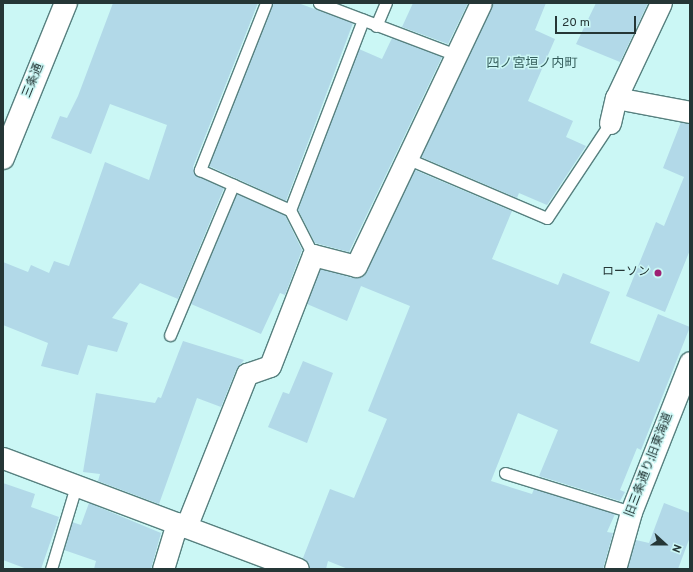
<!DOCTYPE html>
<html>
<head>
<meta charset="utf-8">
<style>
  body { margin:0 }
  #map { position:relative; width:693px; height:572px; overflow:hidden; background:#cbf7f5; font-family:Overpass,"Noto Sans JP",sans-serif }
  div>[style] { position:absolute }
  .building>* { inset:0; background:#b2d9e8 }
  .roads { filter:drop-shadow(1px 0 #57807f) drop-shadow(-1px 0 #57807f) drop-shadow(0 1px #57807f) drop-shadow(0 -1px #57807f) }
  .lane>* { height:11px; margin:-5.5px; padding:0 5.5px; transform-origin:5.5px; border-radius:5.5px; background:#fff }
  .street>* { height:21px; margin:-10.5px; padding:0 10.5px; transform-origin:10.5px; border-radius:10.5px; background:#fff }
  .secondary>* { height:22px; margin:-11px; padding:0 11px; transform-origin:11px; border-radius:11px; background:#fff }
  .dots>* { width:11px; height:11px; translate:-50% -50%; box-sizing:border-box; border:2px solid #cbf7f5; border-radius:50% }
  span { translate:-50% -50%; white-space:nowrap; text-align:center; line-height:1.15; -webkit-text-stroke:3px #cbf7f5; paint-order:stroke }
  .street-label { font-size:12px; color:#253636 }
  .poi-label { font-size:12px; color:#253636 }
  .right { translate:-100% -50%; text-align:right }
  .neighbourhood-label { font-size:13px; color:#345d5b }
  .frame { position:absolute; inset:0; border:4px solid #253636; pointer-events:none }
  .north { position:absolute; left:645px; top:524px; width:40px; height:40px; -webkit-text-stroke:3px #cbf7f5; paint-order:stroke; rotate:111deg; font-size:11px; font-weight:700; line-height:16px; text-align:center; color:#253636 }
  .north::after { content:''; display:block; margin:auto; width:14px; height:18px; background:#253636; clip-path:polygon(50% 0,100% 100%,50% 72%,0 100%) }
  .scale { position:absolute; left:555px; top:16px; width:81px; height:18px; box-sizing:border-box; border:2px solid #253636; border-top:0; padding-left:5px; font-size:12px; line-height:14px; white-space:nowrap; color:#253636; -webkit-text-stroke:3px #cbf7f5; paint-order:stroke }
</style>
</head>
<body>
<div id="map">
  <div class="building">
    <div style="clip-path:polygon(113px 3px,258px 3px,193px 167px,197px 176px,224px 188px,178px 299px,140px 283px,112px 318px,128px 323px,117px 352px,88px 345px,78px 375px,41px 366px,48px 343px,3px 325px,3px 262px,28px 272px,31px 265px,49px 273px,54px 261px,69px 266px,105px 162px,149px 180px,167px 125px,110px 104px,91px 154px,51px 138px,60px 116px,67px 118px,78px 96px)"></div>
    <div style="clip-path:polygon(273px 3px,298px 3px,353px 23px,286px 201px,209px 166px)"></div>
    <div style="clip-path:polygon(413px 3px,468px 3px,448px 44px,402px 27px)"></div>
    <div style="clip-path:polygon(493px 3px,546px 3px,535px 30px,555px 39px,528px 101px,573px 121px,566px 137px,586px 146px,547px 205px,519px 193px,517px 198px,421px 157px)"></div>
    <div style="clip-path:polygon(596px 3px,648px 3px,620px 62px,576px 44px)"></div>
    <div style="clip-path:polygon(392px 38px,442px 57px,349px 252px,315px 243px,298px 210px,359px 49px,382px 59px)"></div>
    <div style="clip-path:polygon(681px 122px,690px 124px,690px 250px,665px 312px,626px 296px,656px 222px,664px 226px,684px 177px,663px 168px)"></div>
    <div style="clip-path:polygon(415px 170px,512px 211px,492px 259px,558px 285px,563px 273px,610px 292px,590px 343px,639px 362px,658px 314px,690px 327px,641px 450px,637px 448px,620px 490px,625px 492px,620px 501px,539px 476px,558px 430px,518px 413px,491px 481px,532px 494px,534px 489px,615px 514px,607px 532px,613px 533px,603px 569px,348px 569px,328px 561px,326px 569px,310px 569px,303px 558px,330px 489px,354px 498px,387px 419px,368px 411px,410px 306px,361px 286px,347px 321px,307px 304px,320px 269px,353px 278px,364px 275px)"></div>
    <div style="clip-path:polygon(237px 194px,285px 215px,302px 250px,285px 295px,280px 293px,261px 334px,191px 304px)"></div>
    <div style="clip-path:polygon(183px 341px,244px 360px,236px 370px,221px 407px,197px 398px,159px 504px,98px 481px,100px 474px,83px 472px,96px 393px,155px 403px,158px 397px,161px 398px)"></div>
    <div style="clip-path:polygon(303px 361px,333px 373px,307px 443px,268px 427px,283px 392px,289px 394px)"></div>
    <div style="clip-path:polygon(3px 483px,35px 494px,31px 507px,59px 517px,41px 569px,27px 569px,3px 560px)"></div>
    <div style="clip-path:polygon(89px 503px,161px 533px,151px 569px,94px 569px,96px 561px,64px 550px,72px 522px,81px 525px)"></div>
    <div style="clip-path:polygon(664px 503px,690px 513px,690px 537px,678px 569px,627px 569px,636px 540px,649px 543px)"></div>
  </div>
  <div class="roads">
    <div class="lane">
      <div style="left:266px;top:3px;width:180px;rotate:111.6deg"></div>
      <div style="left:200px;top:170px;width:98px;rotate:24deg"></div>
      <div style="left:290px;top:210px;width:204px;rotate:-69deg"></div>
      <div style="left:319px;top:3px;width:147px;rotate:20.8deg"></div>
      <div style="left:376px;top:26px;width:25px;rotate:-67deg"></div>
      <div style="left:406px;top:158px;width:153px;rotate:23.1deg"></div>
      <div style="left:547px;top:218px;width:114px;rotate:-56.4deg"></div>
      <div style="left:290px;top:210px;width:51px;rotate:62.9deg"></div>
      <div style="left:170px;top:335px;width:163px;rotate:-67.2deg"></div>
      <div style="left:505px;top:473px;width:132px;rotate:17.2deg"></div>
      <div style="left:51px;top:569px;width:87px;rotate:-73.2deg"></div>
    </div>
    <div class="street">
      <div style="left:616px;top:98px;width:75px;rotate:10.7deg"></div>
      <div style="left:610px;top:123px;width:26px;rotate:-77deg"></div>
      <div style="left:616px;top:98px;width:105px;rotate:-64.7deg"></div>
      <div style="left:3px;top:458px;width:315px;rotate:20.6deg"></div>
      <div style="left:186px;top:527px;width:165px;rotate:-68.3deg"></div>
      <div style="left:247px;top:374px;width:24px;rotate:-19deg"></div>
      <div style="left:270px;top:366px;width:119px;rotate:-68.8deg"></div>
      <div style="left:313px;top:255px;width:44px;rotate:14.3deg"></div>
      <div style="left:356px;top:266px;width:291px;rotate:-64.6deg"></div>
      <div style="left:163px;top:569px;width:48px;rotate:-73.1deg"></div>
      <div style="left:615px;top:569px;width:59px;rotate:-74.3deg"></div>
      <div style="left:631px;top:512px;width:161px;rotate:-68.5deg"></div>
    </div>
    <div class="secondary">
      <div style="left:3px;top:158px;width:167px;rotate:-67.9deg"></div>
    </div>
  </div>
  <div class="dots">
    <div style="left:658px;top:273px;background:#9e2074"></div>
  </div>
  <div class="street-label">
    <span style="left:34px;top:81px;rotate:-68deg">三条通</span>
    <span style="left:650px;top:465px;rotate:-69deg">旧三条通り;旧東海道</span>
  </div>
  <div class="poi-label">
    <span class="right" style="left:650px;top:273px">ローソン</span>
  </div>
  <div class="neighbourhood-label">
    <span style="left:532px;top:64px">四ノ宮垣ノ内町</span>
  </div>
  <div class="frame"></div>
  <div class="north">N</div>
  <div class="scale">20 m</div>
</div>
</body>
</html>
